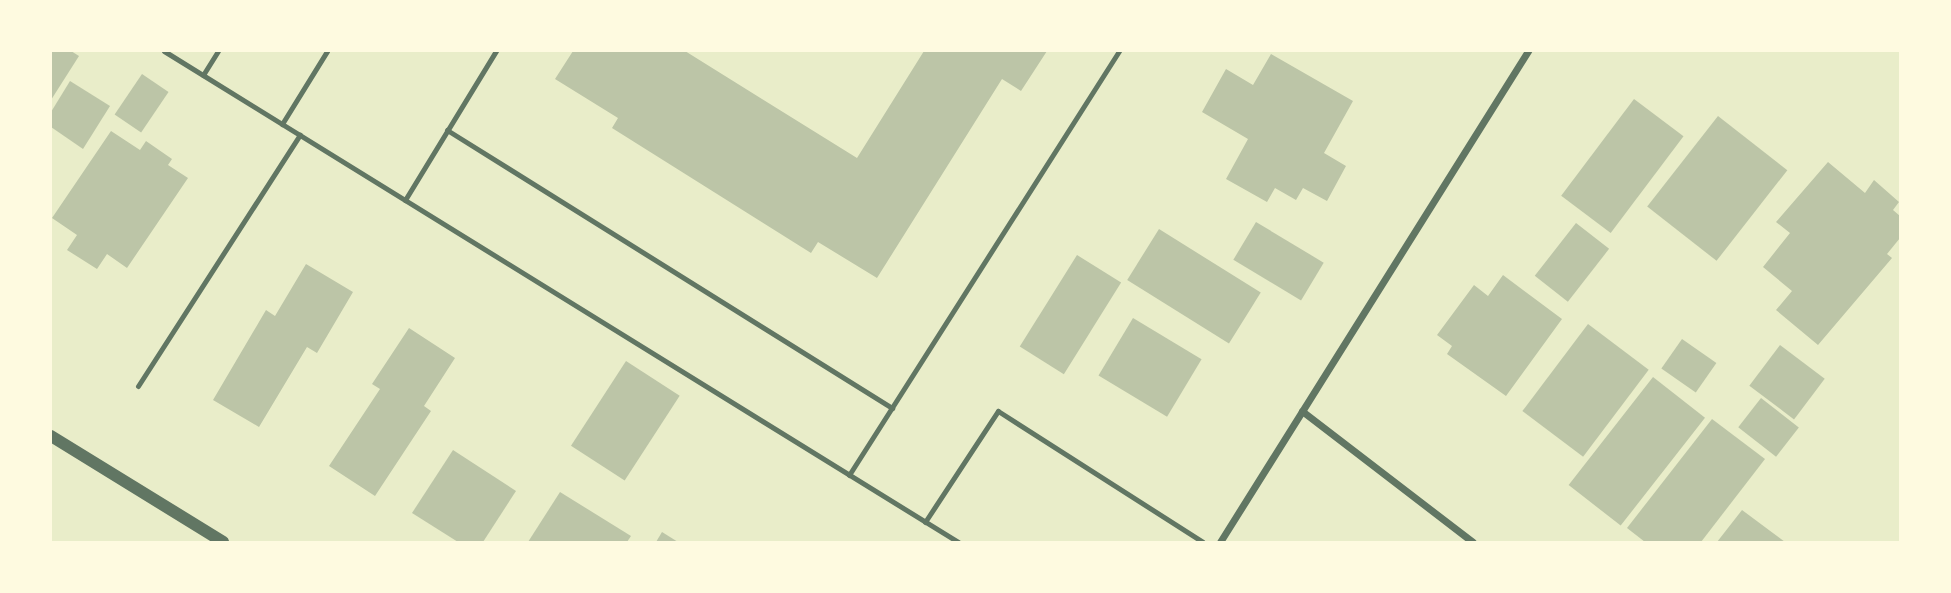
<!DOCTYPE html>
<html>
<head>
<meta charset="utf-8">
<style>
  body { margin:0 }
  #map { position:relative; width:1951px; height:593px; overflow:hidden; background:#e9edc9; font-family:"Fira Sans Condensed",sans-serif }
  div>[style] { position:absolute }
  .building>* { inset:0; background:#bcc5a7; transform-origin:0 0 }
  .service>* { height:5px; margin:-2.5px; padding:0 2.5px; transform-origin:2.5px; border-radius:2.5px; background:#617663 }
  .minor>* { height:7px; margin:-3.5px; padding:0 3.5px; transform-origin:3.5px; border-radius:3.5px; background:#617663 }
  .tertiary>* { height:12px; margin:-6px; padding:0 6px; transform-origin:6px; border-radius:6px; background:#617663 }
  span { translate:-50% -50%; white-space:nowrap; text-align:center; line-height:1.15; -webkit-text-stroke:5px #fefae0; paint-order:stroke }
  .frame { position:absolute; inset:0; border:52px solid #fefae0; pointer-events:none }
</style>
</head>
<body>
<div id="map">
  <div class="building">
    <div style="clip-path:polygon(51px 51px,71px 51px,79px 56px,51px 100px)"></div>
    <div style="clip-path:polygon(573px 51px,685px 51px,857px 158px,924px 51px,1047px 51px,1021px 91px,1002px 79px,877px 278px,818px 242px,811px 253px,612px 128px,618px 118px,555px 79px)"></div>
    <div style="clip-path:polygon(1271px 54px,1353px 101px,1324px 153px,1346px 166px,1327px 201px,1303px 188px,1296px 200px,1275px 188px,1267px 202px,1226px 179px,1248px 139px,1202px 112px,1226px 69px,1253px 85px)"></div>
    <div style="left:142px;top:74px;width:32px;height:49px;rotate:34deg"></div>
    <div style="clip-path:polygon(70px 81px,110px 106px,83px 149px,51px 127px,51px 112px)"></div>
    <div style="left:1634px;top:99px;width:62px;height:121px;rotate:37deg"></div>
    <div style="left:1718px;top:116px;width:88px;height:115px;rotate:38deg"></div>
    <div style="clip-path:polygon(111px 131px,140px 150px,146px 141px,172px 159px,168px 165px,188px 178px,127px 268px,107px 254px,97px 269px,67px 250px,77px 235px,52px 218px)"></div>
    <div style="clip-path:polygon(1828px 162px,1865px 193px,1874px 180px,1899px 202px,1893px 210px,1900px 216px,1900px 238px,1887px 254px,1892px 258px,1818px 345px,1776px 310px,1792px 291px,1763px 267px,1790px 233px,1776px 222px)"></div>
    <div style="left:1256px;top:222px;width:79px;height:44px;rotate:31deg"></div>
    <div style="left:1576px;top:223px;width:42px;height:67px;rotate:38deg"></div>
    <div style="left:1159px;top:229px;width:120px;height:60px;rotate:32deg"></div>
    <div style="left:1077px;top:255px;width:52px;height:108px;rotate:32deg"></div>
    <div style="clip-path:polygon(306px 264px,353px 292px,317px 353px,307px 347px,259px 427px,213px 400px,266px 310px,275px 316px)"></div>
    <div style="clip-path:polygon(1503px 275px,1562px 319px,1506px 396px,1447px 354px,1452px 346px,1437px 335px,1474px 285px,1488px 296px)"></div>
    <div style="left:1133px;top:318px;width:80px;height:67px;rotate:31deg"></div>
    <div style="left:1588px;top:324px;width:76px;height:109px;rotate:37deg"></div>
    <div style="clip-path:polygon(409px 328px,455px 358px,424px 406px,431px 411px,375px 496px,329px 466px,380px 389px,372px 384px)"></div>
    <div style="left:1682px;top:339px;width:42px;height:36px;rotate:35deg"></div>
    <div style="left:1780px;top:345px;width:56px;height:51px;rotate:37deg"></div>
    <div style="left:626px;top:361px;width:64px;height:101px;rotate:33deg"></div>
    <div style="left:1653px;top:377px;width:66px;height:137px;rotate:38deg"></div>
    <div style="left:1761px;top:398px;width:48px;height:37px;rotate:38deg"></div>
    <div style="clip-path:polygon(1712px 419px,1765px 459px,1701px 542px,1645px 542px,1627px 528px)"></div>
    <div style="clip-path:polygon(453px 450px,516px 491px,483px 542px,458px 542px,412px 513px)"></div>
    <div style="clip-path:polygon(560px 492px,631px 536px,627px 542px,528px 542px)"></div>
    <div style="clip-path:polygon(1742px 510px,1785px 542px,1717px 542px)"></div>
    <div style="clip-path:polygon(662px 532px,678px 542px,656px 542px)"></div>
  </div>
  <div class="service">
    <div style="left:164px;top:51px;width:934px;rotate:31.73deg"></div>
    <div style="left:203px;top:75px;width:28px;rotate:-58deg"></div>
    <div style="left:282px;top:124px;width:86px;rotate:-58.3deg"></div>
    <div style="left:447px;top:130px;width:525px;rotate:31.99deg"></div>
    <div style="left:405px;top:200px;width:175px;rotate:-58.6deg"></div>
    <div style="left:138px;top:386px;width:299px;rotate:-57.2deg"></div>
    <div style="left:849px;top:475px;width:503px;rotate:-57.51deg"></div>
    <div style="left:925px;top:522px;width:133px;rotate:-56.7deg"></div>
    <div style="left:998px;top:411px;width:243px;rotate:32.6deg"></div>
  </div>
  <div class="minor">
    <div style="left:1302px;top:411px;width:215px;rotate:37.5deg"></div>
    <div style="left:1220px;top:542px;width:580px;rotate:-57.9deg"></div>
  </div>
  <div class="tertiary">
    <div style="left:51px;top:436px;width:202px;rotate:31.6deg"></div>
  </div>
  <div class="frame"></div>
</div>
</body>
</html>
